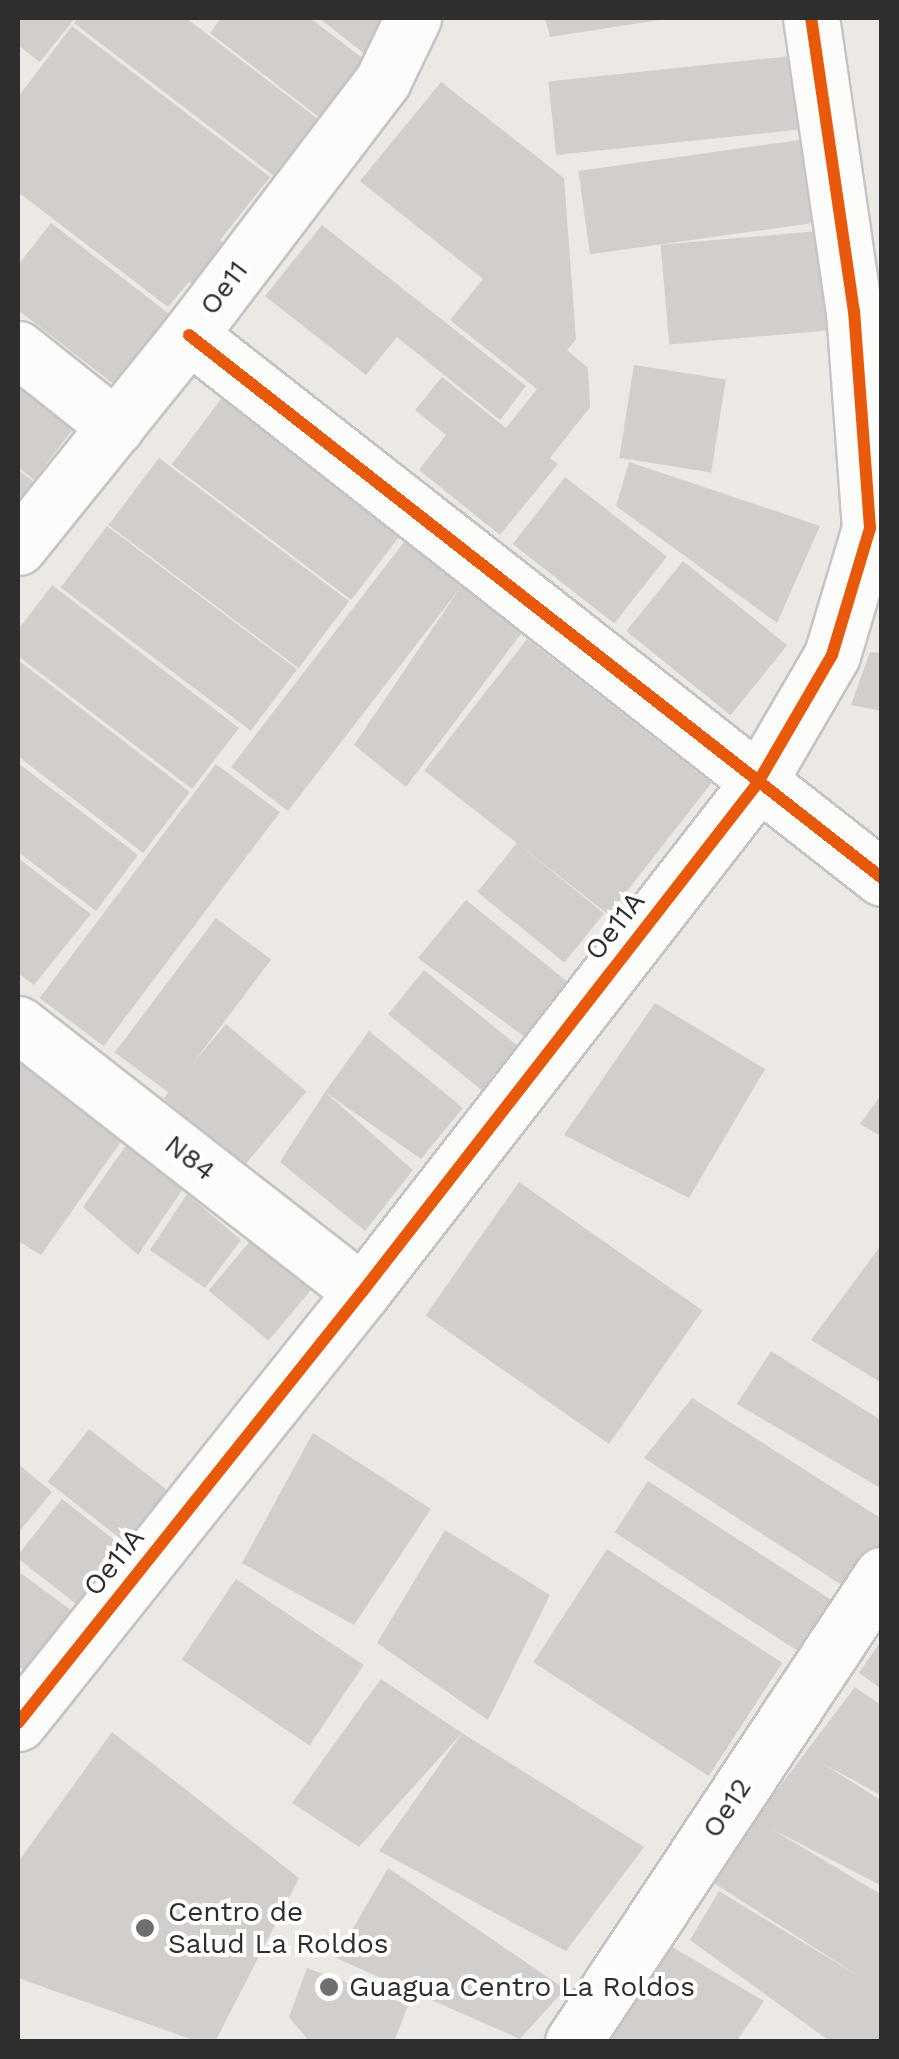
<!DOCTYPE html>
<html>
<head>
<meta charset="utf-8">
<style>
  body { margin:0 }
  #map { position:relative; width:899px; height:2059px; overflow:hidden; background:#ece8e4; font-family:"Work Sans",sans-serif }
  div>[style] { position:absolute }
  .building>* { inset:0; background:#d1cecb; transform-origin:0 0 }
  .roads { filter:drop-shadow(2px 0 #c5c4c5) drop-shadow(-2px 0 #c5c4c5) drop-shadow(0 2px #c5c4c5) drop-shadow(0 -2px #c5c4c5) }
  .minor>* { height:55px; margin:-27.5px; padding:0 27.5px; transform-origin:27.5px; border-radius:27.5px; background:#fcfcfb }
  .cycleway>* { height:12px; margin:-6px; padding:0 6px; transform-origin:6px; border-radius:6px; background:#e8590c }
  .dots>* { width:28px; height:28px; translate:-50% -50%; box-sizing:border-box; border:5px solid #fff; border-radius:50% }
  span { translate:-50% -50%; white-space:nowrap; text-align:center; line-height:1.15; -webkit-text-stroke:8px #fff; paint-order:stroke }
  .street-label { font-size:28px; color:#2e2e2e }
  .poi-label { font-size:28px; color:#2e2e2e }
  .left { translate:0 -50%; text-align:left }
  .frame { position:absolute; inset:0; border:20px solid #2e2e2e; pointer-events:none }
</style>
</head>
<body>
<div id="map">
  <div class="building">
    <div style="clip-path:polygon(18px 18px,75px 18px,40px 62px,18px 45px)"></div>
    <div style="clip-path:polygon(78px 18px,186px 18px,318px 119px,274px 176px,74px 23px)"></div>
    <div style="clip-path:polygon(221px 18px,310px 18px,374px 67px,329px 125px,210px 33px)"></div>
    <div style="clip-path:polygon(319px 18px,389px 18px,370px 58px)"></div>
    <div style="clip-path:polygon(545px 18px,659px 18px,659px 20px,550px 37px)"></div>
    <div style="clip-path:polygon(72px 26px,270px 177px,220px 240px,235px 251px,202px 292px,189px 282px,168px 307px,18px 192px,18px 97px)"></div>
    <div style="left:791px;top:56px;width:74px;height:244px;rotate:84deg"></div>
    <div style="clip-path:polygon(441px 82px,564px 178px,576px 339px,567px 350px,588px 368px,590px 407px,550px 458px,558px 464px,500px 535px,419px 470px,446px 435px,415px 410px,442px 377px,506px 428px,537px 389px,450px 320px,483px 279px,360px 181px)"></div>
    <div style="left:814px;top:138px;width:84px;height:238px;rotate:82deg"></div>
    <div style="clip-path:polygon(51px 223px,181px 323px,120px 389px,18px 310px,18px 265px)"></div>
    <div style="clip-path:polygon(322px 225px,526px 386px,500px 420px,397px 337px,366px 375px,265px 296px)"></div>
    <div style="left:818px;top:231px;width:100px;height:158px;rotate:85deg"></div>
    <div style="left:634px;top:365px;width:93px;height:94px;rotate:9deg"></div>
    <div style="clip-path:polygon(18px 368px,82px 417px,34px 480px,18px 467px)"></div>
    <div style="left:227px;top:391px;width:225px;height:92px;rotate:37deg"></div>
    <div style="left:159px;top:458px;width:238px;height:84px;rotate:37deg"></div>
    <div style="clip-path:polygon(629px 462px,820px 526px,777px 623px,616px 506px)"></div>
    <div style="clip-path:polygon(18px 470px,35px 483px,18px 506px)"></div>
    <div style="left:565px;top:477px;width:129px;height:85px;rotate:38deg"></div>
    <div style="left:107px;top:526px;width:238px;height:77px;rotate:37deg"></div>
    <div style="clip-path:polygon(411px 533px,529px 623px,406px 787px,354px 745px,460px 588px,288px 811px,231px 767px)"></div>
    <div style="left:683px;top:561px;width:134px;height:90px;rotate:39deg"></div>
    <div style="clip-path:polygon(52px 585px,239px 728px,192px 789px,18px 656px,18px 630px)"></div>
    <div style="left:527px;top:639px;width:234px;height:167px;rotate:38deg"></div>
    <div style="clip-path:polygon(870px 652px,882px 653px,882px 711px,851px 705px)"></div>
    <div style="clip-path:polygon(18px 660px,190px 792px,143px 853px,18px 756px)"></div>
    <div style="clip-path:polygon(18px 763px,138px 855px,96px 911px,18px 852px)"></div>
    <div style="left:216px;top:764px;width:80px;height:293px;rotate:37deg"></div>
    <div style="left:517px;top:843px;width:112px;height:63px;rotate:39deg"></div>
    <div style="clip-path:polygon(18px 858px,91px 914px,34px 985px,18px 973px)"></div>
    <div style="clip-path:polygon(466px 900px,569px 983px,533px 1043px,418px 958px)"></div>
    <div style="left:216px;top:918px;width:69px;height:168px;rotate:37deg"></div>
    <div style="left:424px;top:970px;width:123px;height:57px;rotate:39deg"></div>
    <div style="clip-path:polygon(655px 1003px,765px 1069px,689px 1198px,564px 1135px)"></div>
    <div style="left:226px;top:1024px;width:105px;height:97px;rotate:40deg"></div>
    <div style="clip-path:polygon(369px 1031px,463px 1108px,421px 1159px,325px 1092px,413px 1170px,365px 1231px,280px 1162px,325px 1092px)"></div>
    <div style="clip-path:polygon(18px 1044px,127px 1133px,41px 1255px,18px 1241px)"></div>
    <div style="clip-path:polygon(882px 1094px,882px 1137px,860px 1124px)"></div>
    <div style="clip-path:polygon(129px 1141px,182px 1190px,138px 1255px,83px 1207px)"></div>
    <div style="left:519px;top:1182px;width:224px;height:163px;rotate:35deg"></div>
    <div style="clip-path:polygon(187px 1194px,241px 1240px,205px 1288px,150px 1250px)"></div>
    <div style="left:251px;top:1240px;width:78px;height:66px;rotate:40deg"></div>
    <div style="clip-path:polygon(882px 1244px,882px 1383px,811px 1340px)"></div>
    <div style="clip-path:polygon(771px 1351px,882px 1421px,882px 1489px,737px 1404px)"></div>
    <div style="clip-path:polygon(692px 1398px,882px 1519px,882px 1581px,868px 1602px,644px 1458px)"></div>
    <div style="left:89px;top:1429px;width:108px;height:67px;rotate:38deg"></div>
    <div style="clip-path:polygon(313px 1433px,431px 1509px,354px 1625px,242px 1563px)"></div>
    <div style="clip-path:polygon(18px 1464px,52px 1492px,18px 1533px)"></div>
    <div style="left:648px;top:1481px;width:221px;height:61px;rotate:33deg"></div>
    <div style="left:62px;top:1499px;width:84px;height:74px;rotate:38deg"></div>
    <div style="clip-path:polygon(445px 1530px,550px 1595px,488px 1720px,377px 1643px)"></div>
    <div style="left:607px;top:1549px;width:209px;height:135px;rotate:33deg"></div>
    <div style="clip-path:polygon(18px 1571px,76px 1614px,23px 1670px,18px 1666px)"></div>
    <div style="left:236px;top:1579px;width:154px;height:97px;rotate:34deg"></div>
    <div style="clip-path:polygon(882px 1639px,882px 1689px,859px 1673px)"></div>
    <div style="clip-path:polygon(381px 1679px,462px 1733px,359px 1847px,292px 1803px)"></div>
    <div style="clip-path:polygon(855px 1687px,882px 1706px,882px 1796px,822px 1763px,882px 1801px,882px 1886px,770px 1828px,882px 1895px,882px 2042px,831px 2042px,690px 1940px,719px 1891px,865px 1980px,703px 1876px,755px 1819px)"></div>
    <div style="clip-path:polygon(112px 1732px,299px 1878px,215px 2042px,199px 2042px,18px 1978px,18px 1862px)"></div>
    <div style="clip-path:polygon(462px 1733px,644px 1847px,566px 1951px,379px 1851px)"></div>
    <div style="clip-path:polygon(388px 1868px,565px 1989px,520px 2039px,336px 1958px)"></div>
    <div style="clip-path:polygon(657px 1938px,764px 2001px,736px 2042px,591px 2042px)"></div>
    <div style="clip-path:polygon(307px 1968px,408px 2005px,394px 2042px,309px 2041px,289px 2017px)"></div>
  </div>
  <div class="roads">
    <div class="minor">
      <div style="left:189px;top:335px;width:880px;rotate:38.08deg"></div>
      <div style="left:18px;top:349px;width:125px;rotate:38.5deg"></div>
      <div style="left:18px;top:547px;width:272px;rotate:-51.1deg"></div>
      <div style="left:189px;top:335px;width:320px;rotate:-52.7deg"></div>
      <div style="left:383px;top:80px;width:69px;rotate:-64.2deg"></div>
      <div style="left:18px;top:1024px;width:436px;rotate:37.9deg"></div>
      <div style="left:18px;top:1723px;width:551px;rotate:-51.41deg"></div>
      <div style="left:362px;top:1292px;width:643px;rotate:-52.13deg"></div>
      <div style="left:757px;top:784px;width:149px;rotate:-59.8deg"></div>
      <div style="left:832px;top:655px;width:133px;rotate:-73.3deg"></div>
      <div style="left:870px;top:528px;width:217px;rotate:-94.2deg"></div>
      <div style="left:854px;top:312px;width:297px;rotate:-98.3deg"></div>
      <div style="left:573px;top:2042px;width:560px;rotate:-56.51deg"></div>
    </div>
  </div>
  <div class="cycleway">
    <div style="left:189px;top:335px;width:880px;rotate:38.08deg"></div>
    <div style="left:18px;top:1723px;width:551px;rotate:-51.41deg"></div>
    <div style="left:362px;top:1292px;width:643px;rotate:-52.13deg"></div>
    <div style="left:757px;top:784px;width:149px;rotate:-59.8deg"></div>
    <div style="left:832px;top:655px;width:133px;rotate:-73.3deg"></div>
    <div style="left:870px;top:528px;width:217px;rotate:-94.2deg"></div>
    <div style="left:854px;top:312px;width:297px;rotate:-98.3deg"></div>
  </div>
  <div class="dots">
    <div style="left:145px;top:1928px;background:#706f6e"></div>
    <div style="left:329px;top:1987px;background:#706f6e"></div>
  </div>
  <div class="street-label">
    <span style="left:224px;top:288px;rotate:-53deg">Oe11</span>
    <span style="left:615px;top:926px;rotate:-52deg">Oe11A</span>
    <span style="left:190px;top:1158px;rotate:38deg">N84</span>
    <span style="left:114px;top:1562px;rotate:-51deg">Oe11A</span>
    <span style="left:727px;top:1808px;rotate:-57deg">Oe12</span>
  </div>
  <div class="poi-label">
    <span class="left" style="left:168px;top:1928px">Centro de<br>Salud La Roldos</span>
    <span class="left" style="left:349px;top:1987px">Guagua Centro La Roldos</span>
  </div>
  <div class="frame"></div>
</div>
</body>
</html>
